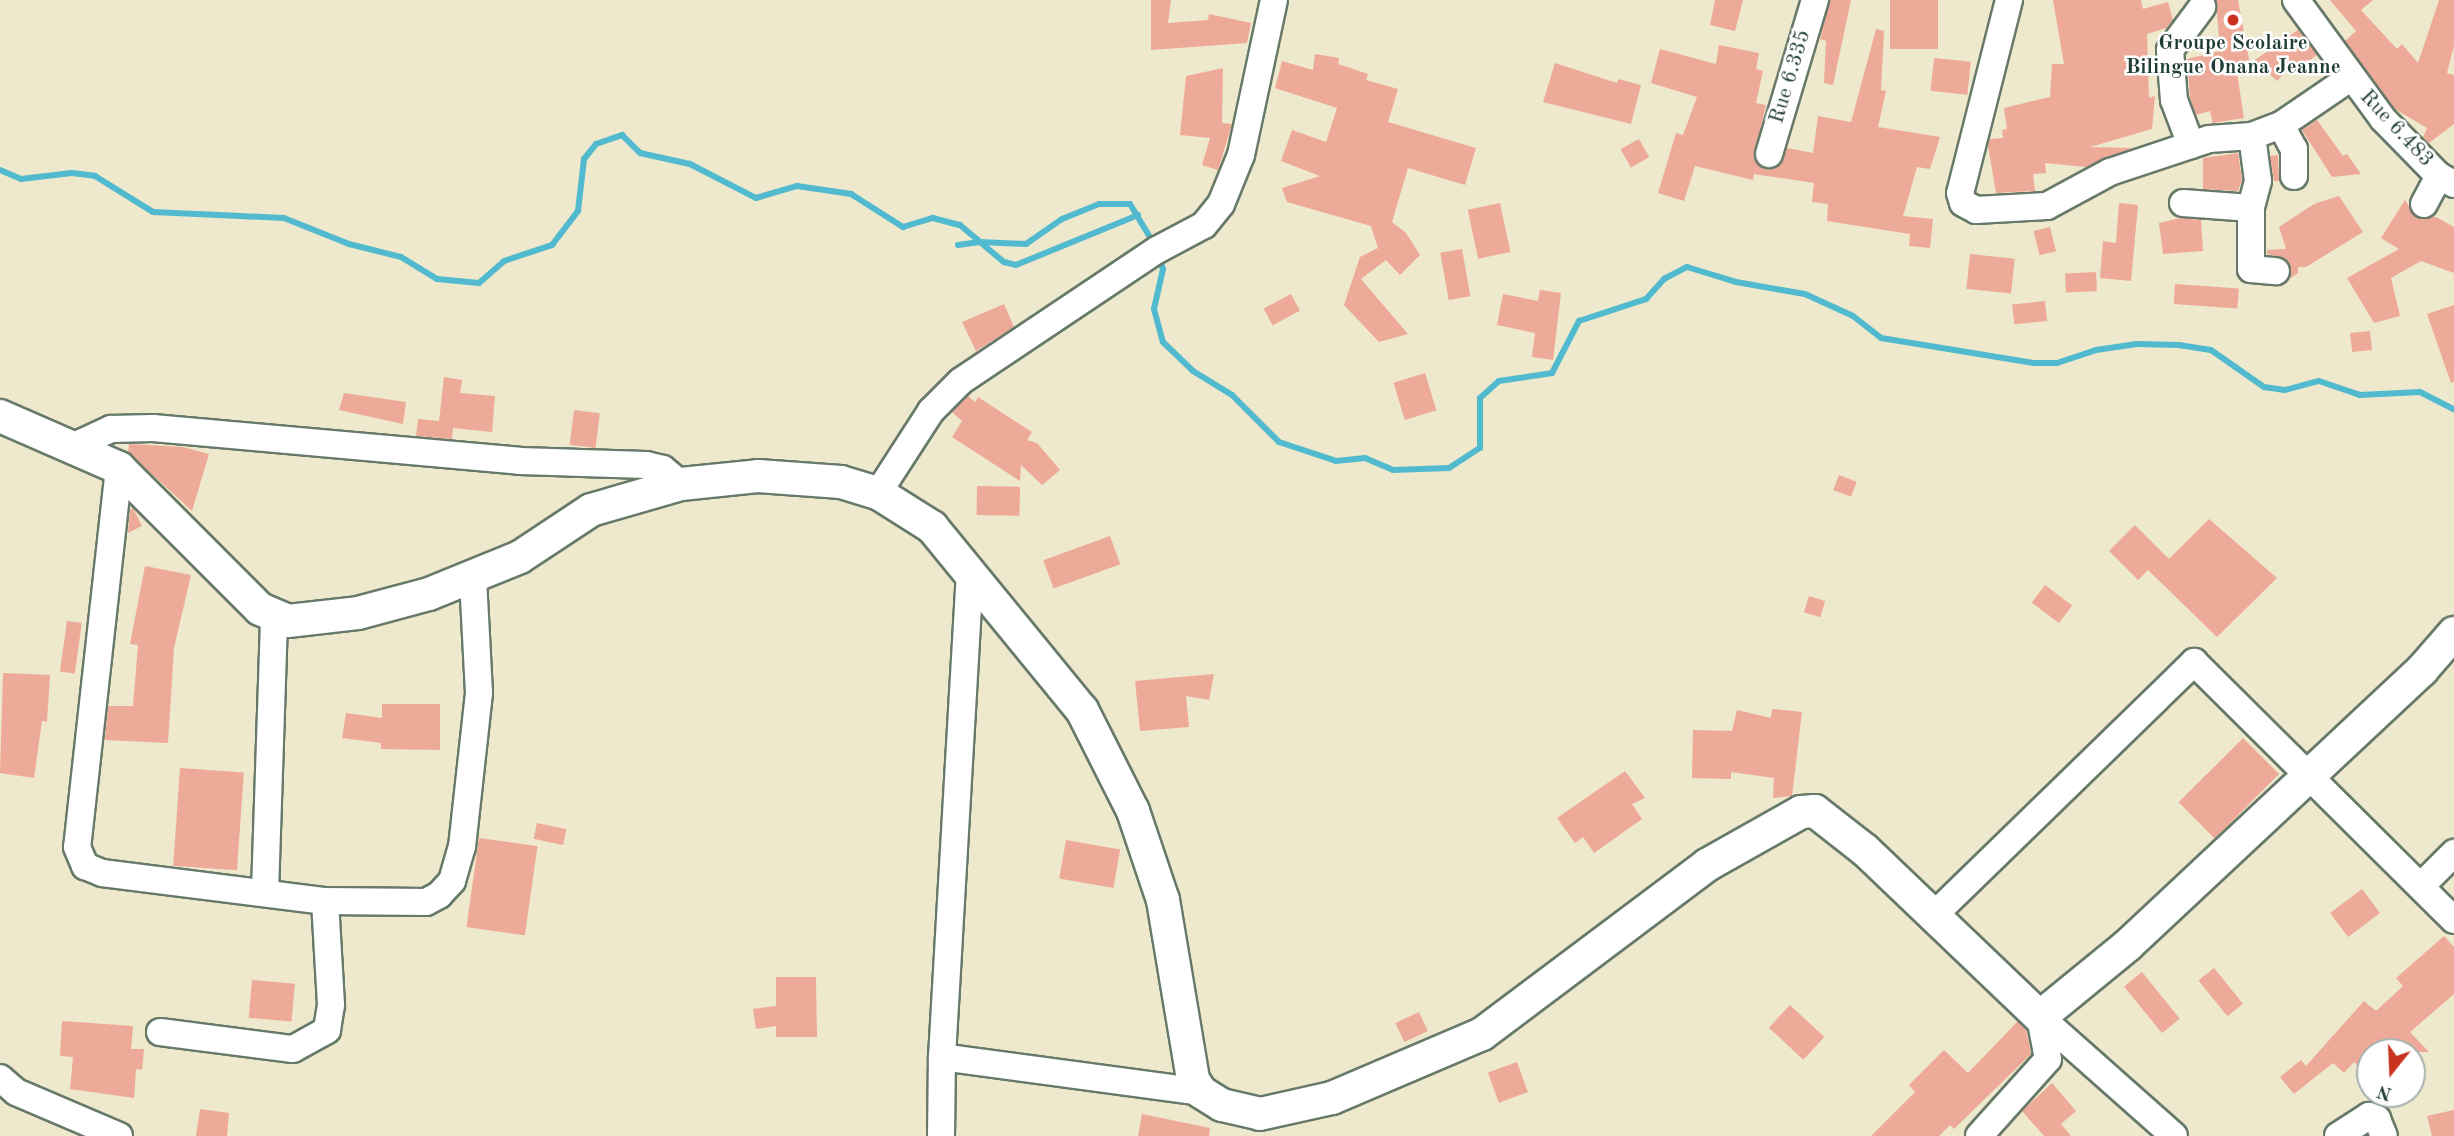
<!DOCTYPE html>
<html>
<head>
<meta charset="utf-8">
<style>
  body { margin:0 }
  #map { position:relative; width:2454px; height:1136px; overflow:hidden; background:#eee8cc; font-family:"Old Standard TT",serif }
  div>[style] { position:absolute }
  .stream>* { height:6px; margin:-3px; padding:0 3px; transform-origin:3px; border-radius:3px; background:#52bacf }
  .building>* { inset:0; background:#ea9; transform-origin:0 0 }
  .roads { filter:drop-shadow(2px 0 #677969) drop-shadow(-2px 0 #677969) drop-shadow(0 2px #677969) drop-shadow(0 -2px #677969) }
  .minor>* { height:26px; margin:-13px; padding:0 13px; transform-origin:13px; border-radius:13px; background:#fff }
  .tertiary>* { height:32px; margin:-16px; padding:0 16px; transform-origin:16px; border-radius:16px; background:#fff }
  .dots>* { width:19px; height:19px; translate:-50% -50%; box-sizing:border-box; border:4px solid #fff; border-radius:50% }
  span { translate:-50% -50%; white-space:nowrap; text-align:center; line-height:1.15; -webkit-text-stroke:5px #fff; paint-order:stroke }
  .poi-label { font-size:21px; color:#1f3d34; font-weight:700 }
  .street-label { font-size:21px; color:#1f3d34 }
  .north { position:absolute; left:2356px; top:1038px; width:70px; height:70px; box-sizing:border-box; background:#fff; border:2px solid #a5b1ae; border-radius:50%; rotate:198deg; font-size:19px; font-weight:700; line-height:28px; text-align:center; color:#1f3d34 }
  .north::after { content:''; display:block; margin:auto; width:24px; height:32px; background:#c8321e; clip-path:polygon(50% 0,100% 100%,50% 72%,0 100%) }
</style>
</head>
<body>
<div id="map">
  <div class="stream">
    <div style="left:0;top:170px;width:23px;rotate:23deg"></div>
    <div style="left:21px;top:179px;width:51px;rotate:-6.7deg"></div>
    <div style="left:72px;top:173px;width:23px;rotate:7deg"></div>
    <div style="left:95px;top:176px;width:68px;rotate:31.8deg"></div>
    <div style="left:153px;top:212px;width:131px;rotate:2.6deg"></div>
    <div style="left:284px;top:218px;width:70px;rotate:21.8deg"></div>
    <div style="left:349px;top:244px;width:54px;rotate:14deg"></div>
    <div style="left:401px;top:257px;width:42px;rotate:31.4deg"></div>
    <div style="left:437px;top:279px;width:42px;rotate:5.4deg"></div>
    <div style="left:479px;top:283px;width:33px;rotate:-41deg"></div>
    <div style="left:504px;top:261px;width:51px;rotate:-18.4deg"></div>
    <div style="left:552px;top:245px;width:43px;rotate:-52.6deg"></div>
    <div style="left:578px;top:211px;width:52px;rotate:-83.4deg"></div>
    <div style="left:584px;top:159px;width:19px;rotate:-51deg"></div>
    <div style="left:596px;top:144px;width:28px;rotate:-19deg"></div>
    <div style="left:622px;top:135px;width:25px;rotate:45deg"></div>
    <div style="left:640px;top:153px;width:51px;rotate:12.4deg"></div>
    <div style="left:690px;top:164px;width:74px;rotate:27.3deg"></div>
    <div style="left:756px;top:198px;width:43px;rotate:-16.3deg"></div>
    <div style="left:797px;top:186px;width:55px;rotate:8.4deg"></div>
    <div style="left:851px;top:194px;width:62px;rotate:32.4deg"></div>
    <div style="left:903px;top:227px;width:31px;rotate:-17deg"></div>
    <div style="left:933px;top:218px;width:28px;rotate:15deg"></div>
    <div style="left:960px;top:225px;width:26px;rotate:40deg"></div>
    <div style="left:980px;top:242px;width:46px;rotate:2.5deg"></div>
    <div style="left:1026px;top:244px;width:44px;rotate:-34.8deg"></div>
    <div style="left:1062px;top:219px;width:40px;rotate:-22deg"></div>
    <div style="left:1099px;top:204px;width:31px"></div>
    <div style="left:1130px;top:204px;width:47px;rotate:59deg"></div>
    <div style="left:958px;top:245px;width:22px;rotate:-8deg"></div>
    <div style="left:980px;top:242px;width:31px;rotate:40deg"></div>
    <div style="left:1004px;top:262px;width:12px;rotate:14deg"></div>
    <div style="left:1016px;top:265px;width:132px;rotate:-22.3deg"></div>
    <div style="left:1159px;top:257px;width:13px;rotate:72deg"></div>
    <div style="left:1163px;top:269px;width:41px;rotate:102.7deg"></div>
    <div style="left:1154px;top:309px;width:34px;rotate:75deg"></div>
    <div style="left:1163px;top:342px;width:42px;rotate:44deg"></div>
    <div style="left:1193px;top:371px;width:46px;rotate:31.6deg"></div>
    <div style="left:1232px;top:395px;width:66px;rotate:45deg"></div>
    <div style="left:1279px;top:442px;width:60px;rotate:18.4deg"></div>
    <div style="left:1336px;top:461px;width:29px;rotate:-6deg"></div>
    <div style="left:1365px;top:458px;width:30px;rotate:23deg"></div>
    <div style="left:1393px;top:470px;width:56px;rotate:-2deg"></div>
    <div style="left:1449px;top:468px;width:37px;rotate:-33deg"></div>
    <div style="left:1480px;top:448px;width:50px;rotate:-90deg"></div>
    <div style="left:1480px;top:398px;width:25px;rotate:-42deg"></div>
    <div style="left:1499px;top:381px;width:54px;rotate:-8.6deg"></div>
    <div style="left:1552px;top:373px;width:59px;rotate:-62.6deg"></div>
    <div style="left:1579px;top:321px;width:71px;rotate:-18.2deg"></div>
    <div style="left:1646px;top:299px;width:27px;rotate:-48deg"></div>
    <div style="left:1664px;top:279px;width:26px;rotate:-28deg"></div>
    <div style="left:1687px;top:267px;width:51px;rotate:17deg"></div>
    <div style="left:1736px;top:282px;width:70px;rotate:9.9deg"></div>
    <div style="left:1805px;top:294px;width:53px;rotate:24.6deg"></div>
    <div style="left:1853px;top:316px;width:36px;rotate:38deg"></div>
    <div style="left:1881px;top:338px;width:155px;rotate:9.3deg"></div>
    <div style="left:2034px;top:363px;width:23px"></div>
    <div style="left:2057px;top:363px;width:41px;rotate:-18.4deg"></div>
    <div style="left:2096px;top:350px;width:41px;rotate:-8.3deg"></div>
    <div style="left:2137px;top:344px;width:42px;rotate:1.4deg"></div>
    <div style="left:2179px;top:345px;width:32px;rotate:9deg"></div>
    <div style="left:2211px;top:350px;width:65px;rotate:34.9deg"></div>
    <div style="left:2264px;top:387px;width:21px;rotate:8deg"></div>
    <div style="left:2285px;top:390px;width:35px;rotate:-15deg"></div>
    <div style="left:2319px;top:381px;width:43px;rotate:18.9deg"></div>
    <div style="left:2360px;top:395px;width:60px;rotate:-2.9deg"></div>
    <div style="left:2420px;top:392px;width:38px;rotate:27deg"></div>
  </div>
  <div class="building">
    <div style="clip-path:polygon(1151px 0,1171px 0,1168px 23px,1208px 20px,1209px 14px,1251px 23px,1247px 43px,1151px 50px)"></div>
    <div style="clip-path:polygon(1715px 0,1743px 0,1735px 31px,1710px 25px)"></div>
    <div style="clip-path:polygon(1830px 0,1851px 0,1833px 85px,1824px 83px,1826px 41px,1820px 39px)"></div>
    <div style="left:1890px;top:0;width:48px;height:49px"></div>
    <div style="clip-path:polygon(2053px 0,2141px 0,2143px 9px,2168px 2px,2173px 20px,2166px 28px,2147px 34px,2149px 98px,2155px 96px,2152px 129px,2090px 147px,2132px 148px,2086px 167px,2045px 163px,2046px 173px,2033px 174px,2035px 191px,1996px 193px,1988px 146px,1990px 139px,2003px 138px,2002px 130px,2007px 129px,2004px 108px,2050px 97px,2052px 64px,2064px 64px)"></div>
    <div style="clip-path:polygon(2216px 0,2238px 0,2251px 70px,2237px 73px,2244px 118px,2213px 123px,2210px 111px,2196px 115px,2190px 97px,2187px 59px,2220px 51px)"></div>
    <div style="clip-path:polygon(2330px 0,2373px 0,2361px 10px,2397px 49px,2402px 44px,2418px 63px,2439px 0,2454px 0,2454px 46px,2447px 73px,2454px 75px,2454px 124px,2429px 143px,2423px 137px,2427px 128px,2395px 109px,2345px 41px,2356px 31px)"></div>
    <div style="clip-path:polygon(1876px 29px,1884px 31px,1881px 90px,1886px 91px,1878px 127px,1940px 137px,1930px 169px,1917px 167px,1903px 216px,1933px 219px,1930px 248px,1909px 246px,1910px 234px,1827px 221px,1828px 204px,1812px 202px,1814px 183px,1754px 174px,1753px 180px,1695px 166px,1684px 201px,1658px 193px,1676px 133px,1683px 135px,1697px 97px,1651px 83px,1660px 49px,1716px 64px,1719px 45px,1759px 53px,1756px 69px,1763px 71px,1756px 103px,1766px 105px,1754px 157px,1758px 165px,1772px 169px,1780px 165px,1787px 148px,1813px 153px,1818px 116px,1851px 122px)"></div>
    <div style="clip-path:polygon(2298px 30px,2317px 55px,2292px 72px,2289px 68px,2277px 81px,2255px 60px)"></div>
    <div style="clip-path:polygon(1315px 54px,1339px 58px,1338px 64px,1368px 74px,1366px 80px,1398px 89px,1388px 122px,1476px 148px,1465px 185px,1408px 168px,1392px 222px,1406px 233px,1420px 255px,1400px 275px,1386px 260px,1361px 279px,1408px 334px,1379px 342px,1344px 305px,1360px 257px,1378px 248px,1371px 226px,1287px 202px,1282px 188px,1320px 176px,1281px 161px,1292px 130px,1326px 142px,1337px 108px,1275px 88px,1282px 61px,1313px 70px)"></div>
    <div style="left:1934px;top:58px;width:37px;height:33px;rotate:6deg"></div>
    <div style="clip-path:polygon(1555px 63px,1617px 83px,1618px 79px,1641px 85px,1631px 124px,1543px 102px)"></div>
    <div style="clip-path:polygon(1223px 68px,1222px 123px,1232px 124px,1218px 170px,1202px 165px,1210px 138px,1180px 135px,1186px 76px)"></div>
    <div style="clip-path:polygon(2317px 120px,2343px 156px,2347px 154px,2361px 174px,2332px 177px,2302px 130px)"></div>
    <div style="left:1639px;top:139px;width:21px;height:21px;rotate:61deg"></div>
    <div style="clip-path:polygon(2238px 153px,2242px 180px,2238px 191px,2203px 189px,2203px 158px)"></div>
    <div style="clip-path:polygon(2278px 155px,2279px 181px,2274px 181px,2270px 156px)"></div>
    <div style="clip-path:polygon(2339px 196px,2363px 232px,2306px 267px,2298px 267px,2298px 273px,2289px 279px,2290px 265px,2285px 258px,2267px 254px,2267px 250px,2286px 249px,2279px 227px,2314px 204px)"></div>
    <div style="clip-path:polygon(2405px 200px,2416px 217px,2436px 217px,2454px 227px,2454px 273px,2421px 261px,2391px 278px,2400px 316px,2374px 323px,2347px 278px,2399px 249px,2381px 238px)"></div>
    <div style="left:1500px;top:203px;width:50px;height:33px;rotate:78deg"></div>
    <div style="clip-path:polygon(2119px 203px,2138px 205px,2131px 281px,2100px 278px,2103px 241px,2116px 243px)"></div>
    <div style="clip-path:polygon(2180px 218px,2201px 220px,2203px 251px,2163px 254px,2159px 223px)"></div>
    <div style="left:2050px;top:227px;width:25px;height:17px;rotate:76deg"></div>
    <div style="left:1462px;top:249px;width:48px;height:22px;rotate:80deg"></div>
    <div style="left:1970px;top:254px;width:45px;height:35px;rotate:6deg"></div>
    <div style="left:2096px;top:272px;width:19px;height:31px;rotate:87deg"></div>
    <div style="left:2175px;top:284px;width:64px;height:20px;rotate:4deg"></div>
    <div style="clip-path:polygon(1540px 290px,1561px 293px,1553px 360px,1532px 357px,1535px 333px,1497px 325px,1503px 294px,1538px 301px)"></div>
    <div style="left:1291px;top:294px;width:19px;height:31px;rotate:62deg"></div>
    <div style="left:2045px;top:301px;width:20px;height:33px;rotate:84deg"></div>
    <div style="clip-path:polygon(1004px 304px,1014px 327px,976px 351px,962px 322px)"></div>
    <div style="clip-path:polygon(2454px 305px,2454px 382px,2451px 383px,2427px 314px)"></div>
    <div style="left:2370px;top:331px;width:19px;height:20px;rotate:84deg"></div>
    <div style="left:1425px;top:373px;width:39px;height:33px;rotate:73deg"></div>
    <div style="clip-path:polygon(444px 377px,462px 380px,460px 393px,495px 396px,492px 432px,453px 428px,452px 439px,416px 436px,418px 419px,439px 421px)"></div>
    <div style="clip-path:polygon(344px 393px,406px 402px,403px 424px,339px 410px)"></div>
    <div style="clip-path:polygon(968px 396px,975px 402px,978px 397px,1032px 432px,1027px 440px,1037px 443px,1060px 470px,1042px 485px,1021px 465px,1020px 481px,952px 437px,962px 421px,952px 412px)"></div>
    <div style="left:574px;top:410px;width:26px;height:35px;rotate:7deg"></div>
    <div style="clip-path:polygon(129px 444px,183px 447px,209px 454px,192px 511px,128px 452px)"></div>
    <div style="left:1839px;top:475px;width:19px;height:16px;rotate:21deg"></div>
    <div style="left:977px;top:486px;width:43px;height:29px;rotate:1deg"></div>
    <div style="clip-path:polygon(133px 508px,142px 526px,128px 533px,130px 510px)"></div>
    <div style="clip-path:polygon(2209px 519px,2277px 578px,2217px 637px,2148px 570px,2138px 580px,2109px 551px,2135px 525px,2169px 559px)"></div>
    <div style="left:1110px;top:536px;width:30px;height:71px;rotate:70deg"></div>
    <div style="clip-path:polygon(145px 566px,191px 575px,174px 648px,168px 743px,105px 740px,108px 706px,133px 706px,138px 645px,130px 644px)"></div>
    <div style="left:2045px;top:585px;width:34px;height:22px;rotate:37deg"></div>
    <div style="left:1809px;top:596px;width:17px;height:17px;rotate:17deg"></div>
    <div style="left:67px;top:621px;width:15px;height:51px;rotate:8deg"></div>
    <div style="clip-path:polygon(3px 673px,50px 675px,47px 722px,42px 721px,34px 778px,0 773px)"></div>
    <div style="clip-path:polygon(1214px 674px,1209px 700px,1186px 696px,1189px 727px,1140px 731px,1135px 681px)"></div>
    <div style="clip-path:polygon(382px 704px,440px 704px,440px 750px,381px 749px,381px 743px,342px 738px,346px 713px,382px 718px)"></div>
    <div style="clip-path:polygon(1772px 709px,1802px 712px,1792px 796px,1773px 798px,1774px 778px,1731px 772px,1731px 779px,1692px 778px,1693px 730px,1732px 731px,1737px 710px,1771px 718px)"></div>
    <div style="left:2243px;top:738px;width:51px;height:91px;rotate:45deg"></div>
    <div style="left:180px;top:768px;width:64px;height:98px;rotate:4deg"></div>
    <div style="clip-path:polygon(1625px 771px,1645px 798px,1632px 804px,1642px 819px,1594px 853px,1583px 837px,1575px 843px,1557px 818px)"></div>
    <div style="left:537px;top:823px;width:30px;height:16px;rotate:12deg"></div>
    <div style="left:479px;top:838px;width:59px;height:90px;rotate:8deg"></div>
    <div style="left:1066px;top:840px;width:55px;height:39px;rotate:10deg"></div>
    <div style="left:2362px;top:889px;width:30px;height:40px;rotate:53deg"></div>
    <div style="clip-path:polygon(2444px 936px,2454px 947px,2454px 994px,2410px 1032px,2429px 1052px,2370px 1052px,2370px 1078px,2354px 1062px,2344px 1073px,2333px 1063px,2294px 1094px,2280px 1077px,2301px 1060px,2306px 1066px,2364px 1001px,2376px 1011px,2403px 986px,2396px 978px)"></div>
    <div style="left:2214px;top:968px;width:46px;height:20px;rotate:51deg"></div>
    <div style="left:2142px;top:972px;width:60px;height:23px;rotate:51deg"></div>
    <div style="clip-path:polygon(776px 977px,816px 977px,817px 1037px,776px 1037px,776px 1026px,756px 1029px,753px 1009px,776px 1006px)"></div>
    <div style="left:252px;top:980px;width:43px;height:38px;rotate:5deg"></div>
    <div style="left:1790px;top:1005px;width:47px;height:31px;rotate:43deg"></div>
    <div style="left:1419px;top:1012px;width:21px;height:26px;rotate:65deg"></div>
    <div style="clip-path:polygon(62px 1021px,133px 1026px,131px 1049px,144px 1049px,142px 1070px,136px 1069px,134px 1098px,70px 1089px,73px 1057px,60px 1056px)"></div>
    <div style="clip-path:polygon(2018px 1021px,2026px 1029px,2031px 1054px,1954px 1129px,1950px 1125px,1939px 1136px,1871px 1136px,1915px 1092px,1909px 1085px,1944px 1050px,1968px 1073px)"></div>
    <div style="left:1517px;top:1062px;width:32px;height:31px;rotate:70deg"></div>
    <div style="clip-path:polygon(2052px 1083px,2076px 1111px,2061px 1124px,2071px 1136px,2044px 1136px,2022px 1111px)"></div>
    <div style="clip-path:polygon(200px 1109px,229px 1113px,227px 1136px,196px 1136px)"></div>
    <div style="clip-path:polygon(2454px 1110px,2454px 1136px,2432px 1136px,2427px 1116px)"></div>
    <div style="clip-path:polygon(1142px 1114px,1210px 1128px,1209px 1136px,1138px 1136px)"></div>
  </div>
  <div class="roads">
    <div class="minor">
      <div style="left:2009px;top:0;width:199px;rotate:104.2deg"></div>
      <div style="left:1960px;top:193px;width:10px;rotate:73deg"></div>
      <div style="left:1963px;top:203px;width:15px;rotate:28deg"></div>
      <div style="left:1976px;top:210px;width:71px;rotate:-3.2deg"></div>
      <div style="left:2047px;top:206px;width:72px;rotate:-28.4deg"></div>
      <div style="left:2110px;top:172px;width:104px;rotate:-18.4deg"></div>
      <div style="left:2209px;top:139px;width:43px;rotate:-4deg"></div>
      <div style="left:2252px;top:136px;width:31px;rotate:-21deg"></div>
      <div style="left:2281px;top:125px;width:83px;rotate:-34.3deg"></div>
      <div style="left:2296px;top:0;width:147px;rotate:53.8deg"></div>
      <div style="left:2383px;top:119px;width:80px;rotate:45.5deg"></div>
      <div style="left:2439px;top:176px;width:17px;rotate:28deg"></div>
      <div style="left:2281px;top:125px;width:27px;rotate:62deg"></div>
      <div style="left:2294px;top:149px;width:27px;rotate:90deg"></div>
      <div style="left:2252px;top:136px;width:45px;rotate:82.4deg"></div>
      <div style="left:2258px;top:181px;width:28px;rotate:105deg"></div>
      <div style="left:2251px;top:208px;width:61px;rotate:90deg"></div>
      <div style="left:2251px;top:269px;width:25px;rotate:5deg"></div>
      <div style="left:2191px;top:145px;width:48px;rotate:-110.7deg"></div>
      <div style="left:2174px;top:100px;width:50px;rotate:-94.6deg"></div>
      <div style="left:2170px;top:50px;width:54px;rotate:-53.3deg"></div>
      <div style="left:1769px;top:154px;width:161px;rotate:-73.4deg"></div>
      <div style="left:2183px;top:203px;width:68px;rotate:4.2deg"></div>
      <div style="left:2424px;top:204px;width:32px;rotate:-62deg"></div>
      <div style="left:74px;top:446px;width:41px;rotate:-24.7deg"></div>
      <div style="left:111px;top:429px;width:42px;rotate:-1.4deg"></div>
      <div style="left:153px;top:428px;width:368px;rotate:5.1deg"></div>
      <div style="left:520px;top:461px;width:126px;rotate:1.8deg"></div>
      <div style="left:646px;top:465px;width:17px;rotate:13deg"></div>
      <div style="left:663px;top:469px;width:23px;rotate:40deg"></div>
      <div style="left:119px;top:468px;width:381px;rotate:96.3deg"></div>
      <div style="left:77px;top:847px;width:21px;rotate:67deg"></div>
      <div style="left:85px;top:866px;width:18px;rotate:22deg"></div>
      <div style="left:102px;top:873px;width:225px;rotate:7.2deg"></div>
      <div style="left:325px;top:901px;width:101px;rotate:0.6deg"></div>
      <div style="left:426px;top:902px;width:15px;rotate:-28deg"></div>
      <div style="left:439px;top:895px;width:19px;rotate:-47deg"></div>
      <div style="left:452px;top:881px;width:35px;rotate:-74deg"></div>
      <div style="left:462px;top:847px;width:155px;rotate:-83.7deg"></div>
      <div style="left:479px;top:693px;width:114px;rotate:-93deg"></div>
      <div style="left:878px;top:493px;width:98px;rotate:-57.1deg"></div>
      <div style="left:931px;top:411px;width:42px;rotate:-45deg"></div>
      <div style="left:961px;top:381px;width:236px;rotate:-33.8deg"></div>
      <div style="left:1157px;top:250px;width:53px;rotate:-28deg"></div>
      <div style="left:1204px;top:225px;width:27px;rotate:-51deg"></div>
      <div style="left:1221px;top:204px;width:53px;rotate:-67.8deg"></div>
      <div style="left:1241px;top:155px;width:158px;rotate:-78deg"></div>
      <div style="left:2421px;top:886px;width:47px;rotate:-45deg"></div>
      <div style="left:265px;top:892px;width:274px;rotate:-88.1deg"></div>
      <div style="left:1932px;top:917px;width:366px;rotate:-44.2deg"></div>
      <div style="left:2194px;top:662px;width:366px;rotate:44.8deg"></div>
      <div style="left:2040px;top:1017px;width:179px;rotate:41.6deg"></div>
      <div style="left:160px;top:1032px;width:134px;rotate:7.3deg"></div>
      <div style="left:293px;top:1049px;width:39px;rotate:-29deg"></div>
      <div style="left:327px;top:1030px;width:25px;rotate:-81deg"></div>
      <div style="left:331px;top:1005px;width:104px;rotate:-93.3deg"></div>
      <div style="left:942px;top:1057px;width:484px;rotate:-86.7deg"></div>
      <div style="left:0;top:1078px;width:21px;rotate:41deg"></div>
      <div style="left:16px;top:1092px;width:112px;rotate:23.1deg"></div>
      <div style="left:941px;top:1136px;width:79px;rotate:-89.3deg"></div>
      <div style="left:942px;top:1057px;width:261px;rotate:7.7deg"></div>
      <div style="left:1979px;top:1136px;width:103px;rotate:-48.1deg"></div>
      <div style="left:2048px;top:1059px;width:43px;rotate:-100.8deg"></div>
      <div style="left:2338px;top:1136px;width:37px;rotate:-33deg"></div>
      <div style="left:2369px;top:1116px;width:9px;rotate:21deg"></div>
      <div style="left:2377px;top:1119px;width:18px;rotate:68deg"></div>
    </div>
    <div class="tertiary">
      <div style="left:0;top:416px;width:130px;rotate:23.6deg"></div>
      <div style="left:119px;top:468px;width:199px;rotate:45deg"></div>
      <div style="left:260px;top:609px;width:30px;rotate:23deg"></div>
      <div style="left:288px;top:621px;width:70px;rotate:-6.5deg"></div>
      <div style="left:358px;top:613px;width:73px;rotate:-15deg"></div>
      <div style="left:429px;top:594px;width:98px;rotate:-22.1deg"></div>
      <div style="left:520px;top:557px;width:85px;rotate:-33.5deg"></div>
      <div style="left:591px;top:510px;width:94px;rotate:-16.1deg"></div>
      <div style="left:681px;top:484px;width:77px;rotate:-5.9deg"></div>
      <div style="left:758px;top:476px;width:83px;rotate:4.1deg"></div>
      <div style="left:841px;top:482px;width:39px;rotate:17deg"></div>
      <div style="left:878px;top:493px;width:64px;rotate:32.2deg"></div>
      <div style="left:932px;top:527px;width:237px;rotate:50.7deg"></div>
      <div style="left:1082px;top:710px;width:113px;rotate:63.2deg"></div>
      <div style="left:1133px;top:811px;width:94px;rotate:71.4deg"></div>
      <div style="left:1163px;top:900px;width:182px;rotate:80.5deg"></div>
      <div style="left:1193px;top:1080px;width:14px;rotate:56deg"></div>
      <div style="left:1201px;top:1092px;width:25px;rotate:32deg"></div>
      <div style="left:1222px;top:1105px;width:39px;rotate:13deg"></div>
      <div style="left:1260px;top:1114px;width:74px;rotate:-12.5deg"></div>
      <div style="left:1332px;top:1098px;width:163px;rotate:-23.1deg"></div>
      <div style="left:1482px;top:1034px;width:281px;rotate:-36.9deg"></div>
      <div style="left:1707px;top:865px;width:108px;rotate:-29.4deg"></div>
      <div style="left:1801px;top:812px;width:14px;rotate:-4deg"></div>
      <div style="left:1815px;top:811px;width:63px;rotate:38deg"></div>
      <div style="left:1865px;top:850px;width:242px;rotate:43.7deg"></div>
      <div style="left:2040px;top:1017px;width:114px;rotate:-39.3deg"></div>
      <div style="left:2128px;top:945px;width:403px;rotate:-43.1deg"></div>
      <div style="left:2422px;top:670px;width:49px;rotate:-49.1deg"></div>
    </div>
  </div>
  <div class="dots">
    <div style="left:2233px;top:20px;background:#c8321e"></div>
  </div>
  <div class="poi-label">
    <span style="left:2233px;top:56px">Groupe Scolaire<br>Bilingue Onana Jeanne</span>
  </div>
  <div class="street-label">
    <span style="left:1791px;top:77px;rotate:-73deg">Rue 6.335</span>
    <span style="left:2396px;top:129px;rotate:47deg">Rue 6.483</span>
  </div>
  <div class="north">N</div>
</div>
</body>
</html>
